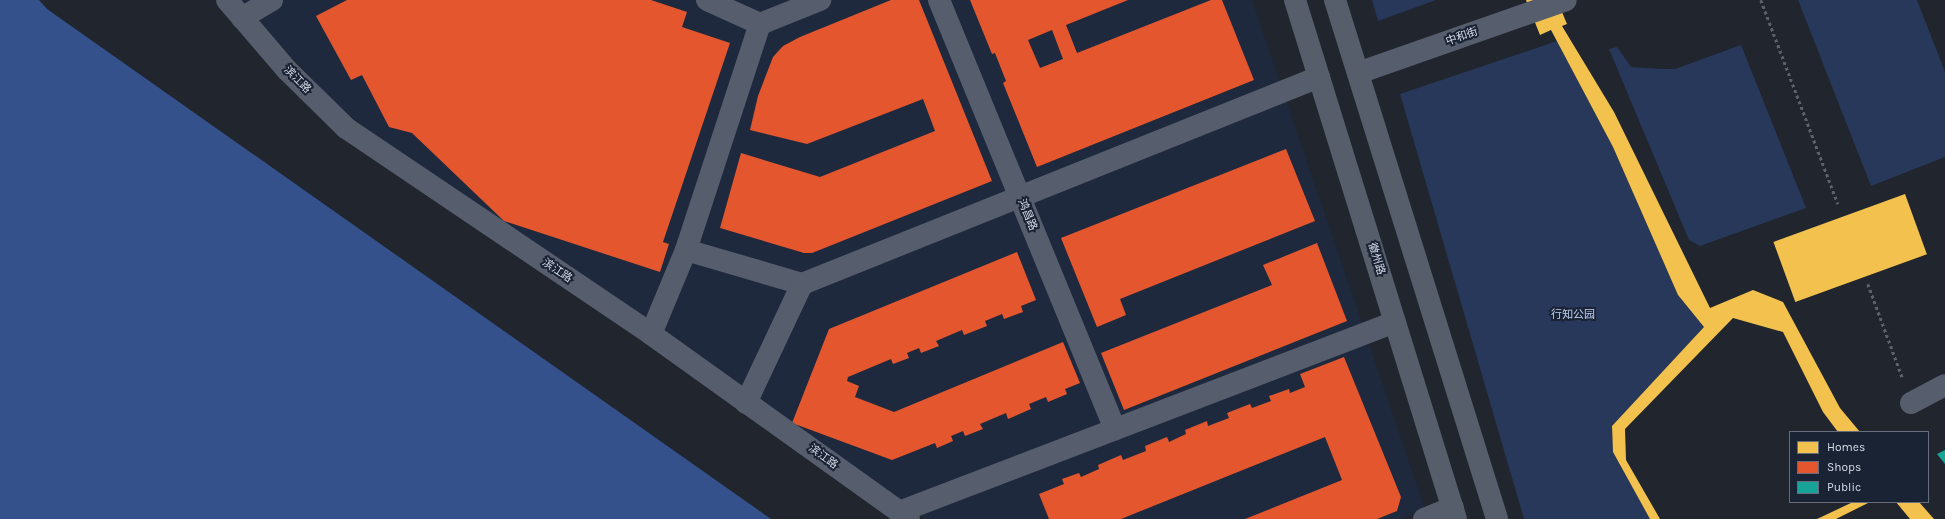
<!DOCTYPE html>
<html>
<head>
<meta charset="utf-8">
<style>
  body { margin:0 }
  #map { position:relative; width:1945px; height:519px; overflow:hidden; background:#20252e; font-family:Karla,"Noto Sans SC",sans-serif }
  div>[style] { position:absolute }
  .built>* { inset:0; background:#1f293e }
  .green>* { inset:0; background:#27385a }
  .water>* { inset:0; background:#34518c }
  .homes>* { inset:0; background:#f2c14e; transform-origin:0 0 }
  .shops>* { inset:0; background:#e4572e }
  .public>* { inset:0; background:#17a398 }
  .path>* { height:2.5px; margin-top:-1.25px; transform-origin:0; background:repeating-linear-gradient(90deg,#5c626d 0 3px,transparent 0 6px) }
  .minor>* { height:22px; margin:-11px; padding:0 11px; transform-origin:11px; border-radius:11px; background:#565d6c }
  .major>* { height:22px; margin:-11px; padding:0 11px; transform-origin:11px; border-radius:11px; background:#575e6b }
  span { translate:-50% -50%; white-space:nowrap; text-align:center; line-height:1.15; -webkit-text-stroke:4px #1a2334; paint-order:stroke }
  .street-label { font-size:11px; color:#d6dce8 }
  .park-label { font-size:11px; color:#bfd2f8 }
  .legend { position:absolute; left:1789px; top:431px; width:140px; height:72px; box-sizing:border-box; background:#1a2334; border:1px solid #656d7c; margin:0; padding:5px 7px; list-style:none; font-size:12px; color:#d6dce8 }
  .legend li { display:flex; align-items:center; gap:8px; height:20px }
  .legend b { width:20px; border:1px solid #656d7c }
</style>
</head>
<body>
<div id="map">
  <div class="built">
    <div style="clip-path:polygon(237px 0,1252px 0,1425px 509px,1401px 519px,925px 519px,440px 185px,340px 108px)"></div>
  </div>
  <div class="green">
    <div style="clip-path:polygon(1372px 0,1436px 0,1378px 21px)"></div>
    <div style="clip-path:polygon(1798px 0,1917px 0,1945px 72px,1945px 157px,1871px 186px)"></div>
    <div style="clip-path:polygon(1557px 41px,1613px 147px,1678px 295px,1704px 327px,1612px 426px,1613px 452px,1650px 519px,1524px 519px,1400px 94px)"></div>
    <div style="clip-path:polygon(1741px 45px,1806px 208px,1700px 246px,1689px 240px,1609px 49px,1617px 47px,1631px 67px,1661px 69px,1675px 69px)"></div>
  </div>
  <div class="water">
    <div style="clip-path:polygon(0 0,39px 0,47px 9px,771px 519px,0 519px)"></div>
  </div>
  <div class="homes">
    <div style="clip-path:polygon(1526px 0,1557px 0,1567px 24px,1562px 26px,1614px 112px,1710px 308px,1753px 290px,1783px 302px,1840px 408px,1860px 432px,1838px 432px,1823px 412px,1783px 332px,1733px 318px,1625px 429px,1626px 460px,1660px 519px,1650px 519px,1613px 452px,1612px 426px,1704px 327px,1678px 295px,1613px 147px,1551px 30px,1540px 35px)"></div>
    <div style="left:1905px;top:194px;width:64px;height:140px;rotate:70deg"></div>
    <div style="clip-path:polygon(1853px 502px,1870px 502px,1836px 519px,1817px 519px)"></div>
    <div style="clip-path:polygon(1896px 502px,1919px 502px,1934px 519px,1910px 519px)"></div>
  </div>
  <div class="shops">
    <div style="clip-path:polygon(347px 0,651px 0,687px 12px,682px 27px,730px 43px,663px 242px,669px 244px,660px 272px,504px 221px,412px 133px,389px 127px,362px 75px,351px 80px,316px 16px)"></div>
    <div style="clip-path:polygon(891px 0,919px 0,992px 181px,812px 253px,804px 253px,720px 228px,741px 153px,820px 177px,935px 131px,923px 99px,807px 144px,750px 130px,758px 96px,773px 57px,783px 46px,800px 37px)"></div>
    <div style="clip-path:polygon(evenodd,970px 0,1128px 0,1066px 25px,1077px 53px,1211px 0,1222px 0,1254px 80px,1037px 167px,1003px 83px,1006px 81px,995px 53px,992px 54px,970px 0,1052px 30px,1063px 59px,1040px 68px,1028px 40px,1052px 30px)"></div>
    <div style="clip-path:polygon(1286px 149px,1315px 221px,1120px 299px,1126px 315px,1097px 327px,1061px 238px)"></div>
    <div style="clip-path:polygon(1317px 243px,1347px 321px,1124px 410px,1101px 353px,1272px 285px,1263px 265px)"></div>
    <div style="clip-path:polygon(1017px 252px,1036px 300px,1021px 306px,1023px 312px,1004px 319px,1002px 314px,985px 321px,987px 326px,964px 335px,962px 330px,936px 341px,939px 346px,921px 353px,919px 348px,907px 353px,909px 358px,893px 364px,891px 359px,848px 377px,847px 381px,859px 386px,855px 397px,894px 412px,1063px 342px,1080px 383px,1065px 389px,1067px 394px,1048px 402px,1046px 397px,1029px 404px,1031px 409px,1008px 419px,1006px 413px,980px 424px,983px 429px,965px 436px,963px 431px,951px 436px,953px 441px,937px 448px,935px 443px,892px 460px,792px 423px,829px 329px)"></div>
    <div style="clip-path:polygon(1344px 357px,1401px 497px,1397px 511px,1377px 519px,1245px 519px,1342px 480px,1325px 437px,1121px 519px,1049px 519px,1039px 494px,1064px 484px,1062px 479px,1079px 473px,1081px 477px,1099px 469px,1098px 465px,1121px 455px,1123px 460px,1146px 451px,1145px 446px,1167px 437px,1169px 442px,1186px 434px,1185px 430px,1207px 421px,1208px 426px,1229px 418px,1227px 413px,1250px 404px,1252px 408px,1271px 401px,1269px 396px,1289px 389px,1290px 393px,1305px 387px,1300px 374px)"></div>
  </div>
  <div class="public">
    <div style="clip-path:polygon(1945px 450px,1945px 464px,1937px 454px)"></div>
  </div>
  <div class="path">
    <div style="left:1761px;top:0;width:218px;rotate:69.3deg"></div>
    <div style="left:1868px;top:284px;width:101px;rotate:69.8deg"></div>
  </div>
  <div class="minor">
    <div style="left:227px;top:0;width:92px;rotate:49.4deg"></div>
    <div style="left:287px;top:70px;width:83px;rotate:44.5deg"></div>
    <div style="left:346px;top:128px;width:368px;rotate:34deg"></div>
    <div style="left:651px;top:334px;width:317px;rotate:35.6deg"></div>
    <div style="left:707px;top:0;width:58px;rotate:24.4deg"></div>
    <div style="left:760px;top:24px;width:65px;rotate:-21.8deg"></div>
    <div style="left:939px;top:0;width:464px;rotate:67.7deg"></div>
    <div style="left:242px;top:18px;width:35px;rotate:-31deg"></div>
    <div style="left:1358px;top:73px;width:220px;rotate:-19.3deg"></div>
    <div style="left:686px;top:250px;width:121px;rotate:16.3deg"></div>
    <div style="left:651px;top:334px;width:91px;rotate:-67.4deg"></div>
    <div style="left:686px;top:250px;width:238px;rotate:-71.9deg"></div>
    <div style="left:746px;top:403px;width:132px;rotate:-64.8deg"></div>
    <div style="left:802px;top:284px;width:557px;rotate:-21.82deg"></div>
    <div style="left:1911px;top:403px;width:38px;rotate:-28deg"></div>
    <div style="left:899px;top:512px;width:531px;rotate:-20.96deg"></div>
    <div style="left:1424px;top:519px;width:31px;rotate:-22deg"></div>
  </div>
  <div class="major">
    <div style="left:1295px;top:0;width:543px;rotate:72.77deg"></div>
    <div style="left:1335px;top:0;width:544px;rotate:72.66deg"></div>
  </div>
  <div class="street-label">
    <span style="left:1462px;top:37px;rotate:-19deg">中和街</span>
    <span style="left:297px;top:80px;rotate:45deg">滨江路</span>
    <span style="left:1027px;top:215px;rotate:68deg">鸿昌路</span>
    <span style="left:1376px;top:259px;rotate:73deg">徽州路</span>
    <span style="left:557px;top:271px;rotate:34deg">滨江路</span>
    <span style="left:823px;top:457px;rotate:36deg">滨江路</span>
  </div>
  <div class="park-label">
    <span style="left:1573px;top:315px">行知公园</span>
  </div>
  <ul class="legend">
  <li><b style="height:11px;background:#f2c14e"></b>Homes</li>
  <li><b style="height:11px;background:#e4572e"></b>Shops</li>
  <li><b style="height:11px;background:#17a398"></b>Public</li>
  </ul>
</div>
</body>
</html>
